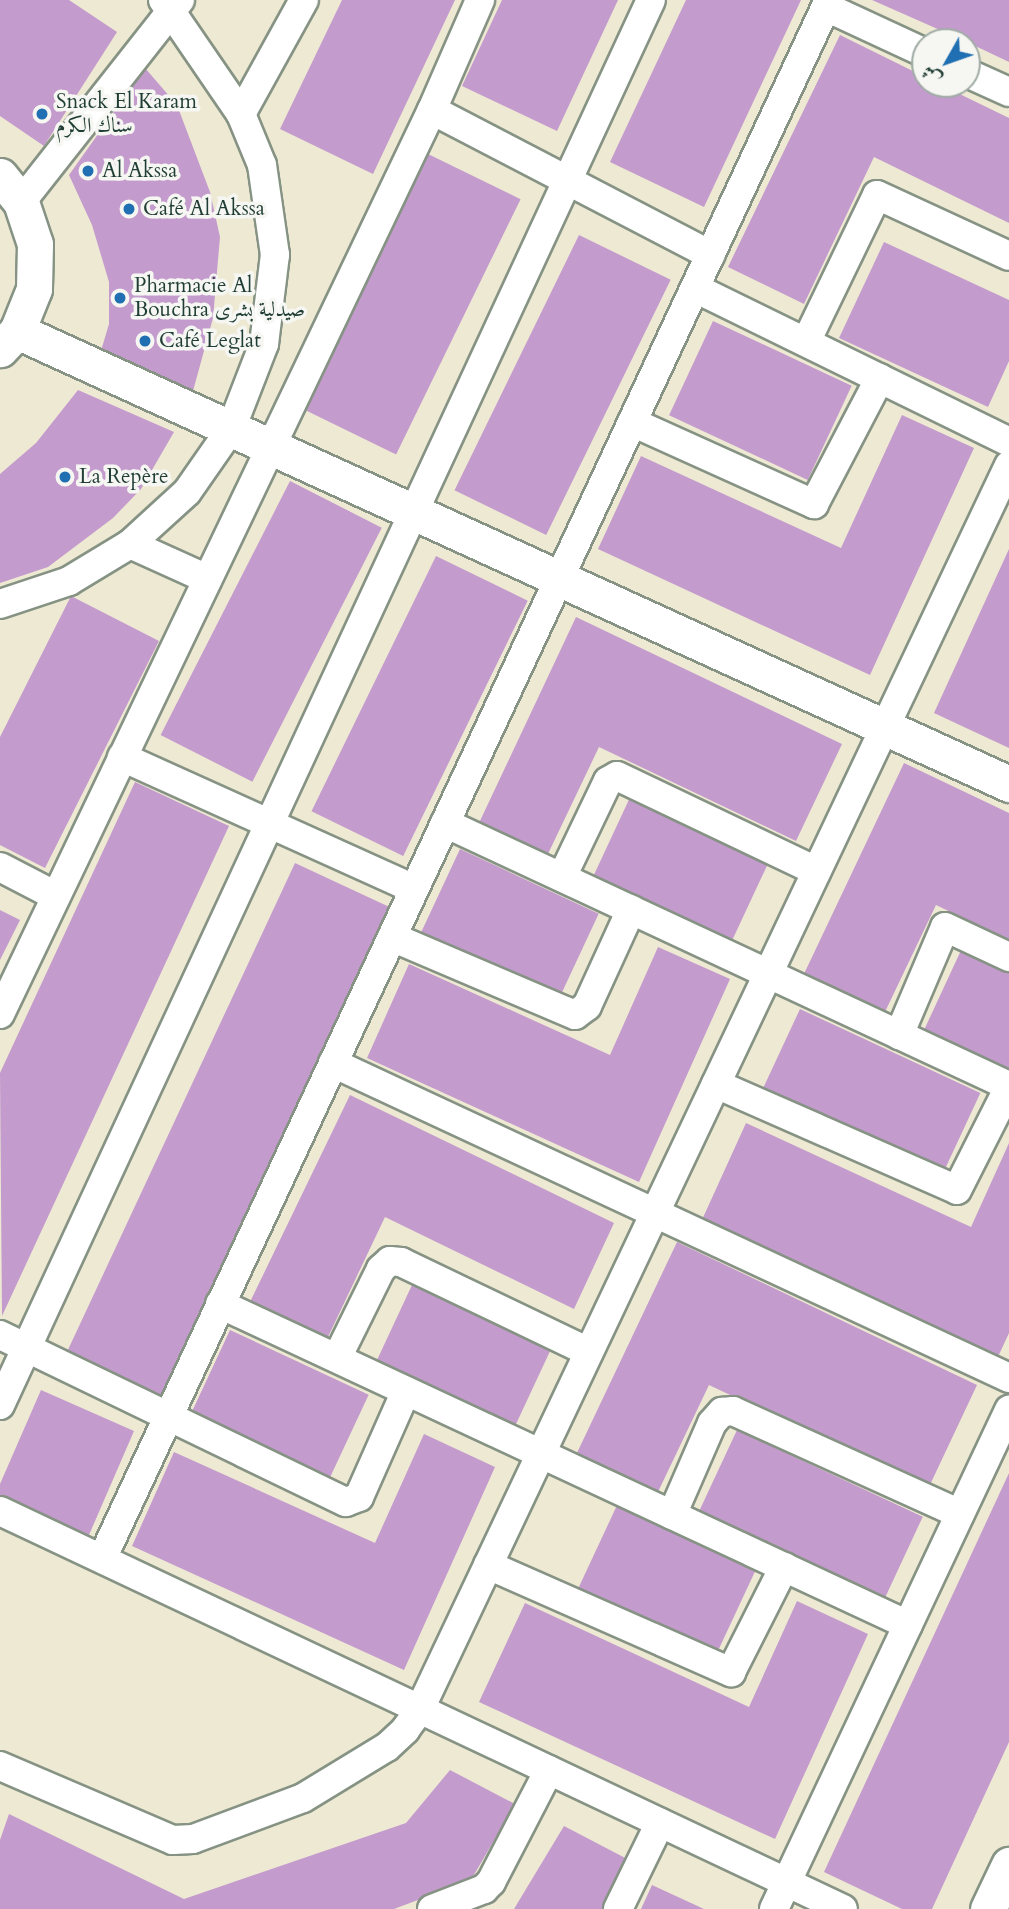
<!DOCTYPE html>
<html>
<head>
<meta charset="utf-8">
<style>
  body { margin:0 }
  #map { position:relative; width:1009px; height:1909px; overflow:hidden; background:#eee9d3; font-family:Cardo,Amiri,serif }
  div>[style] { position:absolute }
  .building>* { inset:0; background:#c49bcd; transform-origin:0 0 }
  .roads { filter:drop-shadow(2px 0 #869384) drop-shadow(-2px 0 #869384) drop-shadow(0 2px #869384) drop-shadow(0 -2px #869384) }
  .minor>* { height:28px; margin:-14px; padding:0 14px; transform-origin:14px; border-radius:14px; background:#fff }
  .tertiary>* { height:35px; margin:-17.5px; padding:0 17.5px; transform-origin:17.5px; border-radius:17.5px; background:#fff }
  .dots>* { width:19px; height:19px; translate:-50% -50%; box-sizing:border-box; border:4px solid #f6f6f2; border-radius:50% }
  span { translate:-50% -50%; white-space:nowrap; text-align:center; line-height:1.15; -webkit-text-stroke:7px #f6f6f2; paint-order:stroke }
  .poi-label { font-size:21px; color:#1f3d34 }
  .left { translate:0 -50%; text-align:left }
  .north { position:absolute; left:911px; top:28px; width:70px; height:70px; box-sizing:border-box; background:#f6f6f2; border:2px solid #a0aca6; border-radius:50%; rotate:230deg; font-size:19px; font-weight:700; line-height:28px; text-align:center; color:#1f3d34 }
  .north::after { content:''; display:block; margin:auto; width:24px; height:32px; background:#1f6fb2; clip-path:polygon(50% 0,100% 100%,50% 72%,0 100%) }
</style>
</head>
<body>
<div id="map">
  <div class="building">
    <div style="clip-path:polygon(0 0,69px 0,117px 32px,44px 146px,0 116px)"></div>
    <div style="clip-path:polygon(342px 0,455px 0,373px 174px,280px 129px)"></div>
    <div style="clip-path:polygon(502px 0,618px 0,557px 131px,462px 86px)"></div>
    <div style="clip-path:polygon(686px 0,801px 0,704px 207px,610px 162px)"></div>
    <div style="clip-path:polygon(872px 0,1009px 0,1009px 62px,967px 42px)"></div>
    <div style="clip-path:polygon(840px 35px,925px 77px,925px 84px,939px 84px,1009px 118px,1009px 223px,874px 157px,804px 304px,728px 267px)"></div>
    <div style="clip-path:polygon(145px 68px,177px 105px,210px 192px,220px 237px,213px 318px,193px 391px,100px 354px,109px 324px,109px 282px,92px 225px,69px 175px)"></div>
    <div style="left:428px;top:154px;width:103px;height:284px;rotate:26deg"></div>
    <div style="left:579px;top:235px;width:102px;height:284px;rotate:26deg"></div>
    <div style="clip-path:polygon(884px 242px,1009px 300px,1009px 361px,988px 407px,839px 338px)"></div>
    <div style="left:713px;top:321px;width:153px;height:104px;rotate:25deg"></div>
    <div style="clip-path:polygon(78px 390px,174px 432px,141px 489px,113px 518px,48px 567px,0 583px,0 474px,36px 443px)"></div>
    <div style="clip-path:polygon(902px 415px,974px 448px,870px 675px,598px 549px,641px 456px,841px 548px)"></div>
    <div style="left:290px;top:481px;width:103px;height:285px;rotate:27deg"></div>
    <div style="clip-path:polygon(1009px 549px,1009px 748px,934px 713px)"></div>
    <div style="left:436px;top:556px;width:102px;height:284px;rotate:26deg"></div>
    <div style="clip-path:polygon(71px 596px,159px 641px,45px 868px,0 845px,0 737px)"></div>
    <div style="clip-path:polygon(576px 617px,842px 744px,796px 841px,599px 747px,547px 856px,479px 823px)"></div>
    <div style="clip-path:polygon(904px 763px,1009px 813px,1009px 940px,936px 905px,884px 1014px,803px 976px)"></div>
    <div style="clip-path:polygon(135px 782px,229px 826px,2px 1316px,0 1073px)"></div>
    <div style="left:633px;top:791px;width:153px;height:105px;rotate:25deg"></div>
    <div style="left:460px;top:849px;width:153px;height:96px;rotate:25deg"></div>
    <div style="left:295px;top:863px;width:103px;height:539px;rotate:25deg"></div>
    <div style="clip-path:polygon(0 910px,20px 920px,0 960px)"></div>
    <div style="clip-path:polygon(963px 946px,1009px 968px,1009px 1083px,919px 1041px)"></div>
    <div style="clip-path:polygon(658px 947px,730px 979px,639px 1182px,367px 1058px,409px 964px,610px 1055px)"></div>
    <div style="left:800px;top:1009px;width:199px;height:93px;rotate:25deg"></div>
    <div style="clip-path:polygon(350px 1095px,614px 1223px,574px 1309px,385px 1217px,327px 1339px,250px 1302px)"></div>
    <div style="clip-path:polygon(746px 1123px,971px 1227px,1009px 1143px,1009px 1333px,997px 1359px,701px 1222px)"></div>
    <div style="clip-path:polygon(677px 1242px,977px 1385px,928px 1489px,709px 1385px,657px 1494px,576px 1455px)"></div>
    <div style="left:412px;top:1285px;width:153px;height:96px;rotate:25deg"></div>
    <div style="left:230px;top:1330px;width:153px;height:94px;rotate:25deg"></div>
    <div style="clip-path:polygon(41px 1390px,134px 1431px,89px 1535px,0 1496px,0 1484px)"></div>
    <div style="left:737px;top:1430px;width:205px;height:96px;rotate:25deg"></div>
    <div style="clip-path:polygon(424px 1434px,495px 1467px,404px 1670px,132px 1546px,174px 1452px,375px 1543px)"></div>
    <div style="clip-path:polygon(1009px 1473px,1009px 1742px,932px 1909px,902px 1909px,824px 1872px)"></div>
    <div style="left:619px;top:1501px;width:153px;height:104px;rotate:25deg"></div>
    <div style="clip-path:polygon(797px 1601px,868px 1634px,775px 1839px,479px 1702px,525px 1603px,749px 1707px)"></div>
    <div style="clip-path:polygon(450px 1770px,515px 1804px,471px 1880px,394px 1909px,0 1909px,0 1840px,9px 1814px,184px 1899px,406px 1823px)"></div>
    <div style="clip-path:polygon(564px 1826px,631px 1861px,604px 1909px,514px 1909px)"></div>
    <div style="clip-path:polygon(652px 1885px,704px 1909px,641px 1909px)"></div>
  </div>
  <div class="roads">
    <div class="minor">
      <div style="left:826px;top:7px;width:109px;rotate:24.9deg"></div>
      <div style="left:967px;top:73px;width:46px;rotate:24.3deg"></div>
      <div style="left:432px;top:110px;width:314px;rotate:27.5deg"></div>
      <div style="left:241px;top:114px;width:130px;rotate:-61.1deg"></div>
      <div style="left:21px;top:202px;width:257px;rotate:-51.8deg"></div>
      <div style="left:695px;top:288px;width:350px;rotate:26.1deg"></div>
      <div style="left:806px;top:342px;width:163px;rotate:-64.2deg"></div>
      <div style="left:877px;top:195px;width:145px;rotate:24.8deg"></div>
      <div style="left:632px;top:422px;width:200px;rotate:24.3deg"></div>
      <div style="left:814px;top:504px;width:142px;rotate:-62.4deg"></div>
      <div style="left:130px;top:544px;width:85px;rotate:24.4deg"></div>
      <div style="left:0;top:604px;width:73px;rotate:-18.4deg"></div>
      <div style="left:69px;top:581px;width:71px;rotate:-31.2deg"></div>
      <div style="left:130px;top:544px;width:77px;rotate:-42.4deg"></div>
      <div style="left:187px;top:492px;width:77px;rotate:-55.1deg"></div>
      <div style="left:231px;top:429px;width:91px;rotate:-68.8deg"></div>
      <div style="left:264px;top:344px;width:90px;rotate:-83deg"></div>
      <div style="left:275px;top:255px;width:91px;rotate:-98.2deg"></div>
      <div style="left:262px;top:165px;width:55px;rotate:-112.4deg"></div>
      <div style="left:241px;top:114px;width:138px;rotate:-124.4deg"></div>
      <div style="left:122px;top:757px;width:320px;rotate:24.3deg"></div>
      <div style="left:445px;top:823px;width:622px;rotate:25deg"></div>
      <div style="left:0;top:867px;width:63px;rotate:27.4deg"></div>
      <div style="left:562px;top:877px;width:106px;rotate:-64.4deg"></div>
      <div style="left:608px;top:781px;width:10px;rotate:-29deg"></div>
      <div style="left:617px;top:776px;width:221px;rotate:25.5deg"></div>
      <div style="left:392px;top:937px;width:199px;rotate:23.1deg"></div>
      <div style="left:575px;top:1015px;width:15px;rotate:-37deg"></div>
      <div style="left:587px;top:1006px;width:106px;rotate:-65.4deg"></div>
      <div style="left:0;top:1014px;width:1002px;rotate:-64.46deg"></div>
      <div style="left:432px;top:110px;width:120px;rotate:-66.4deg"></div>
      <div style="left:899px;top:1035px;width:117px;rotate:-66.9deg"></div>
      <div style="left:945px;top:927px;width:71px;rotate:25.1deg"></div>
      <div style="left:333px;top:1063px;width:746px;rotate:24.98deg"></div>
      <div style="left:716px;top:1084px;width:263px;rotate:23.7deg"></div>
      <div style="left:957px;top:1190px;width:115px;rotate:-63.2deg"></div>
      <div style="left:220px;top:1304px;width:759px;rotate:25.01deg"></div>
      <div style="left:0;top:1335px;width:384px;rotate:25.8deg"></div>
      <div style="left:346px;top:1502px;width:14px;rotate:-21deg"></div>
      <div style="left:359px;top:1497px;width:116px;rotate:-66.1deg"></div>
      <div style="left:337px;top:1358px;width:99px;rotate:-63.7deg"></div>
      <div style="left:381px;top:1269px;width:12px;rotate:-42deg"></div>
      <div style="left:390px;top:1261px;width:11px;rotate:5deg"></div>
      <div style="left:401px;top:1262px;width:208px;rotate:25.6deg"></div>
      <div style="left:0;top:1405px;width:1548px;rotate:-65.14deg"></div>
      <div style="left:0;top:1511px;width:932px;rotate:25.27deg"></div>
      <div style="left:672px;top:1515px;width:100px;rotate:-66.5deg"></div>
      <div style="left:712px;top:1423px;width:15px;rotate:-48deg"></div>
      <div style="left:722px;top:1412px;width:11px;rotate:-5deg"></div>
      <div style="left:733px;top:1411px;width:249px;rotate:24.4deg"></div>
      <div style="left:102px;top:1559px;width:1720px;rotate:-65deg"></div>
      <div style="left:488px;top:1565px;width:266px;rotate:23.8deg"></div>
      <div style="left:731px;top:1672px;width:118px;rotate:-63.2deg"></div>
      <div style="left:0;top:1766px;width:188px;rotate:23.2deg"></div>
      <div style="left:173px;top:1840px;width:20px;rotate:-3deg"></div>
      <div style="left:193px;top:1839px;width:117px;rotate:-20.4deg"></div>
      <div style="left:303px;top:1798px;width:98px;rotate:-31.3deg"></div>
      <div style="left:387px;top:1747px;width:25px;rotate:-43deg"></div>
      <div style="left:405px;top:1730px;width:26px;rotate:-54deg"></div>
      <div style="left:420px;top:1709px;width:1376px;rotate:-64.66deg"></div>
      <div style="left:432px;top:1909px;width:56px;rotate:-21deg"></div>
      <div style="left:484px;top:1889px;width:10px;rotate:-45deg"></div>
      <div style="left:491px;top:1882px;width:126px;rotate:-62.6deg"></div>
      <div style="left:618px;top:1909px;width:96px;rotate:-64deg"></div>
      <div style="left:774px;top:1909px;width:552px;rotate:-64.78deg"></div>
    </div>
    <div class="tertiary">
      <div style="left:0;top:176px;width:33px;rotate:51deg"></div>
      <div style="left:21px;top:202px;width:44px;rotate:71.6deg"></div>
      <div style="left:35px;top:244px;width:45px;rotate:91.3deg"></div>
      <div style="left:34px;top:289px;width:45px;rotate:112deg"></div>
      <div style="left:17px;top:331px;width:25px;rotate:133deg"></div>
      <div style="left:17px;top:331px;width:1091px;rotate:24.54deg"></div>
      <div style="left:988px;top:1909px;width:49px;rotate:-64.5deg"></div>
    </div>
  </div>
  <div class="dots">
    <div style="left:42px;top:114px;background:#1f6fb2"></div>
    <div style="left:88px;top:171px;background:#1f6fb2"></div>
    <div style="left:129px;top:209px;background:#1f6fb2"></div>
    <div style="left:120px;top:298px;background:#1f6fb2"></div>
    <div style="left:145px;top:341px;background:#1f6fb2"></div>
    <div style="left:65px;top:477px;background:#1f6fb2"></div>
  </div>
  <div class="poi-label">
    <span class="left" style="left:56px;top:114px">Snack El Karam<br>سناك الكرم</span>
    <span class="left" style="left:102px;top:171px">Al Akssa</span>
    <span class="left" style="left:143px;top:209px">Café Al Akssa</span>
    <span class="left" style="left:134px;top:298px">Pharmacie Al<br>Bouchra صيدلية بشرى</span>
    <span class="left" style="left:159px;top:341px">Café Leglat</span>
    <span class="left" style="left:79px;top:477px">La Repère</span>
  </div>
  <div class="north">ش</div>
</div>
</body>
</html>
